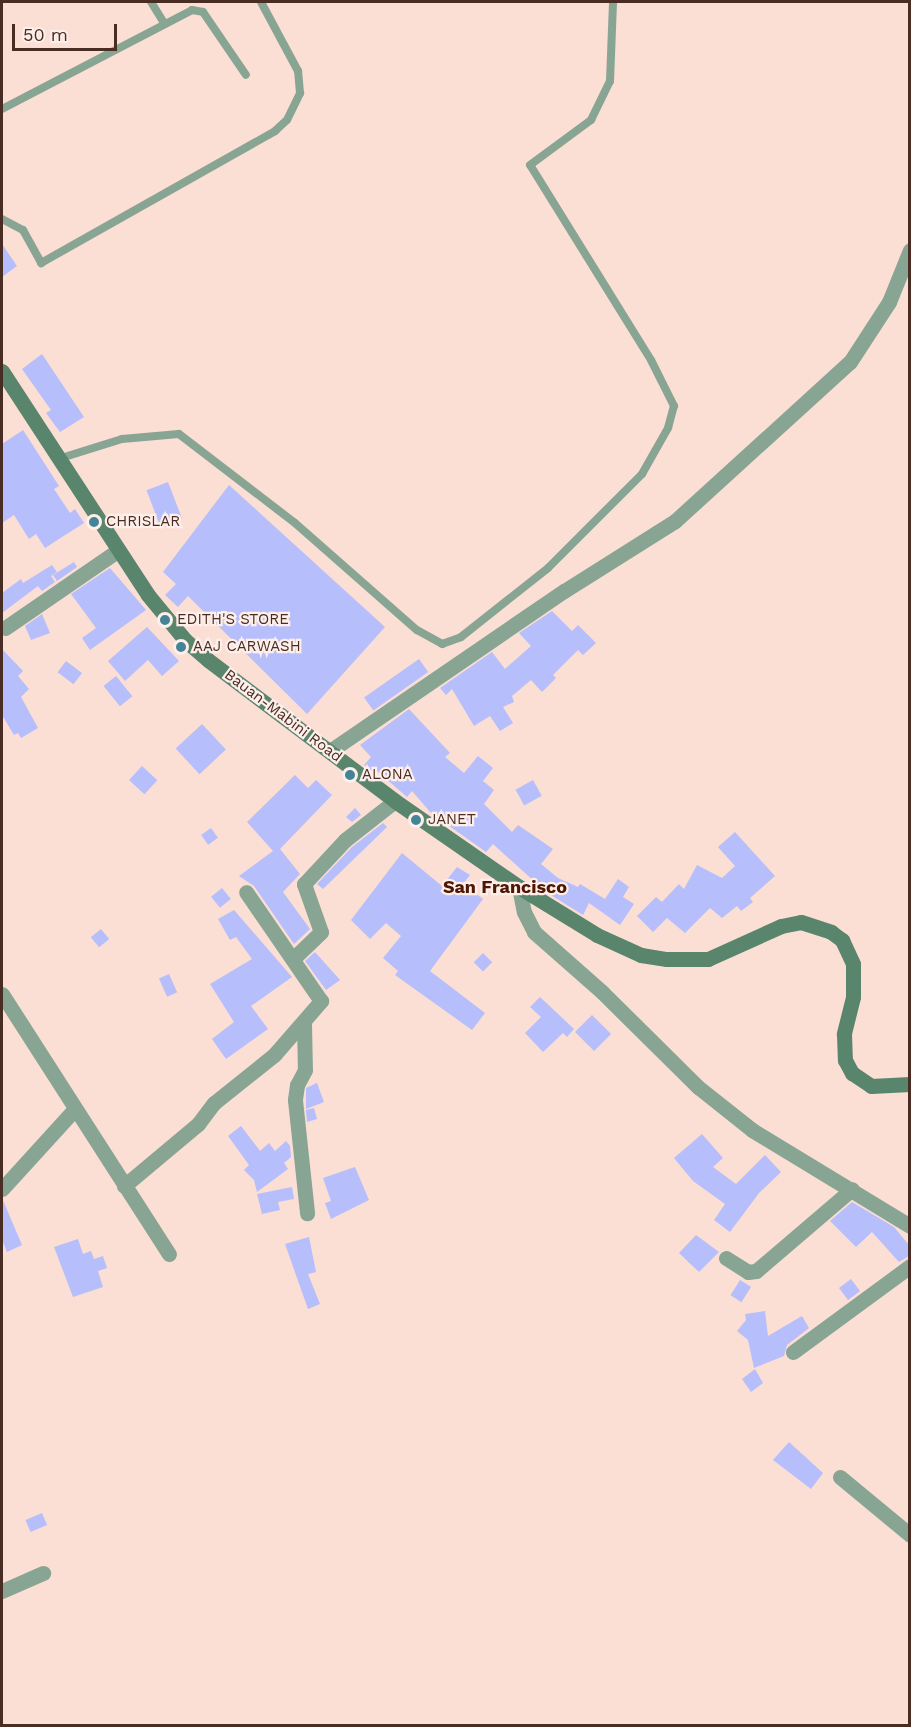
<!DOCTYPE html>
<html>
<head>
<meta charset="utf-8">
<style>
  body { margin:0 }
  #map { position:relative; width:911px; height:1727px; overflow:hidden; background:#fbded4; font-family:"Work Sans",sans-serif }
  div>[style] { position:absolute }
  .building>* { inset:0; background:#b6befc; transform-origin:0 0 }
  .service>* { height:8px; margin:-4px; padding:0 4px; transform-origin:4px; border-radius:4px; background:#88a594 }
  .minor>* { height:15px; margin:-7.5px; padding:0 7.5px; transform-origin:7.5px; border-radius:7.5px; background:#88a594 }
  .secondary>* { height:15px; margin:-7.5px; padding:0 7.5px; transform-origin:7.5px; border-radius:7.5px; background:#5a856d }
  .dots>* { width:16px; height:16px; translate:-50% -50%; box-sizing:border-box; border:3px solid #feefea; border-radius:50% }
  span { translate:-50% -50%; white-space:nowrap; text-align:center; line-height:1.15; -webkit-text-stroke:4.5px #feefea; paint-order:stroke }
  .poi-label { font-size:15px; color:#492d24 }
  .left { translate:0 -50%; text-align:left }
  .street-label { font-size:15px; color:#492d24 }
  .quarter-label { font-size:18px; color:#4e1703; font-weight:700 }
  .frame { position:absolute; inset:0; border:3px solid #492d24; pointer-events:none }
  .scale { position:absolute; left:12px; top:24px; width:105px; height:27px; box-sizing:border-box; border:3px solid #492d24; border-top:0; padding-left:8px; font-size:18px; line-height:21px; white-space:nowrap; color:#492d24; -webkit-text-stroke:4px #feefea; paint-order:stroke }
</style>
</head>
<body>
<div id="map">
  <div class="building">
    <div style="clip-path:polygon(2px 244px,17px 266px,2px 277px)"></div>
    <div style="clip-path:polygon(42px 354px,84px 417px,60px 432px,46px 413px,51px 410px,22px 369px)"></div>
    <div style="clip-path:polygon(23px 430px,59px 486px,54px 489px,70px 513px,75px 509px,84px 523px,45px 548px,36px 534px,29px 539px,14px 515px,2px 523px,2px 444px)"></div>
    <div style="left:168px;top:482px;width:39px;height:23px;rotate:69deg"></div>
    <div style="clip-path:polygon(229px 485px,385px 627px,307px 714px,188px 596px,178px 607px,165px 595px,176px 584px,163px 572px)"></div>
    <div style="clip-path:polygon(74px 562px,77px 567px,57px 581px,53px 575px)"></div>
    <div style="clip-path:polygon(52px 565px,57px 572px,51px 576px,55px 582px,42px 591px,38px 586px,2px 613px,2px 593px,21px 579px,23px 583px)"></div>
    <div style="clip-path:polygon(110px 568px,146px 610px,90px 650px,82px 638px,96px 628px,71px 594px)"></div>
    <div style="clip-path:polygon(552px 611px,572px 631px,578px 625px,596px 643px,583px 655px,578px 650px,553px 675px,556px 678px,542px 692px,531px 680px,512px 696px,514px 702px,503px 707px,513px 723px,500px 731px,490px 716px,474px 726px,452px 689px,446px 695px,440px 688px,492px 652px,505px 669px,531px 646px,519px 633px)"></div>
    <div style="clip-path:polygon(42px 614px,50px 633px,31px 640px,25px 626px)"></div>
    <div style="clip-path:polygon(147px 627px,179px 661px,162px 676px,148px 660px,125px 681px,108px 661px)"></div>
    <div style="clip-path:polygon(2px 649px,23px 671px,18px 676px,29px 689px,21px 697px,38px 728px,21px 738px,18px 733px,14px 735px,2px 715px)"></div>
    <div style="left:419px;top:659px;width:16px;height:67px;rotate:55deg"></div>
    <div style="left:66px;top:661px;width:20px;height:14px;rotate:37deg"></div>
    <div style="left:116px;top:676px;width:26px;height:16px;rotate:51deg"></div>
    <div style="clip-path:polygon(409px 709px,450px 753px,445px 757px,464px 773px,478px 756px,493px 768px,483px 781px,494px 790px,484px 804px,512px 832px,518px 825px,553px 849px,541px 864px,558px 878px,578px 887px,580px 884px,605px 899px,618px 879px,629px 887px,623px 897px,634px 904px,620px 925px,589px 903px,583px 915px,546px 892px,493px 844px,486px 852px,431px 813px,412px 791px,407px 797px,377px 771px,375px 774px,364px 765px,371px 757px,360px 745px)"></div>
    <div style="left:202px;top:724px;width:35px;height:36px;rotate:47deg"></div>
    <div style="left:142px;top:766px;width:21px;height:19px;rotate:43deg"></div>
    <div style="clip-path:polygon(295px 775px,308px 788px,316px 780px,332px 795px,280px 849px,300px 874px,283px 892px,310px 929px,294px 944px,254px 886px,239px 876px,273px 851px,247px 822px)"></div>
    <div style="left:533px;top:780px;width:18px;height:20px;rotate:61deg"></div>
    <div style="clip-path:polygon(355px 808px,361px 815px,352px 822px,346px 817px)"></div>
    <div style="clip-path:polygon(383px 823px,387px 827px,323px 889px,317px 884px,352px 847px)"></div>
    <div style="left:211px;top:828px;width:12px;height:12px;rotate:55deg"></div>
    <div style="clip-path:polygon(735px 832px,775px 876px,750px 898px,753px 902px,741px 911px,737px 906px,722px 918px,710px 908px,685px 933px,667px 918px,653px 932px,637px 916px,656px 897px,662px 902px,679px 884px,684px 889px,697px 865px,722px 878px,735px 866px,718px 847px)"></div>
    <div style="clip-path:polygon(402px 853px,442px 886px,457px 867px,470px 875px,463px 884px,483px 899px,430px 971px,485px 1013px,472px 1030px,395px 975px,398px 971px,383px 958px,401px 936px,386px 923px,370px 939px,351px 920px)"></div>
    <div style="left:222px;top:888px;width:14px;height:14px;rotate:51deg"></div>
    <div style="clip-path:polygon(234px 910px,292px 977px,251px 1006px,268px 1029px,226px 1059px,212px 1039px,234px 1022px,210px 984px,252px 959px,236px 937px,230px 940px,218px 919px)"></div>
    <div style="left:101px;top:929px;width:13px;height:13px;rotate:51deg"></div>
    <div style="clip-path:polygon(315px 952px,340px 980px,326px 990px,305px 961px)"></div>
    <div style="left:483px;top:953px;width:13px;height:13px;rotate:45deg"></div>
    <div style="left:169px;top:974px;width:20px;height:11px;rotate:66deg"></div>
    <div style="clip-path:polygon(540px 997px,574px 1029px,567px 1037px,563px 1033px,543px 1052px,525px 1033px,541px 1017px,530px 1007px)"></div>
    <div style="left:592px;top:1015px;width:27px;height:24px;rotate:45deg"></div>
    <div style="clip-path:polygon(317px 1083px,324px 1102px,306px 1109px,306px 1088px)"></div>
    <div style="clip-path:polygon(314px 1108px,317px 1119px,307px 1122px,306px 1110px)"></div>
    <div style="clip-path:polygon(241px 1126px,260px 1151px,269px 1143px,275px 1151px,286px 1141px,290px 1146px,291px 1157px,284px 1163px,288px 1169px,257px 1192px,254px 1180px,244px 1170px,249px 1165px,228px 1136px)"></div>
    <div style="clip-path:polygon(702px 1134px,723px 1158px,713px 1167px,736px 1184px,765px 1155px,781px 1172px,759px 1193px,730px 1232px,714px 1220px,725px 1204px,693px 1181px,674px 1158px)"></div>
    <div style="clip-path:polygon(355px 1167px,369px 1200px,331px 1219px,325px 1203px,331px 1201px,323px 1178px)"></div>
    <div style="clip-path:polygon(292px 1187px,294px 1199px,278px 1202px,280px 1210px,262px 1214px,257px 1194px)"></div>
    <div style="clip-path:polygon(2px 1198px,22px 1245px,7px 1252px,2px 1240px)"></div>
    <div style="clip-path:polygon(852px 1202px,894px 1227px,909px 1245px,909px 1256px,899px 1262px,872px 1232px,856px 1247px,830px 1221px)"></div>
    <div style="clip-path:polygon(696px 1235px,719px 1252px,699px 1272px,679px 1253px)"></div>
    <div style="clip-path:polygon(309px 1237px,316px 1272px,308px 1274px,320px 1304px,308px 1309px,285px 1244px)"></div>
    <div style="clip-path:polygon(78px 1239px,83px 1254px,91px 1251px,94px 1259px,103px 1256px,107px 1268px,98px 1271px,103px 1287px,73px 1297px,54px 1247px)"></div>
    <div style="left:851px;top:1279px;width:15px;height:15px;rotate:53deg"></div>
    <div style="left:740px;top:1280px;width:13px;height:18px;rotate:32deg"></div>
    <div style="clip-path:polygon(765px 1311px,768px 1336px,802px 1316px,809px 1328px,787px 1345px,784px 1356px,754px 1368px,748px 1340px,737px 1331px,746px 1320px,745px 1314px)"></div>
    <div style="clip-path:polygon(755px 1369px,763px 1383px,751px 1392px,742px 1379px)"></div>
    <div style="clip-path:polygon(789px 1442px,823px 1473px,811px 1489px,773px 1460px)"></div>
    <div style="left:42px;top:1513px;width:13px;height:18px;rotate:67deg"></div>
  </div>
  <div class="service">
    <div style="left:151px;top:2px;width:26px;rotate:58deg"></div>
    <div style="left:2px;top:109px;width:214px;rotate:-27.5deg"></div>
    <div style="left:192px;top:10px;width:11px;rotate:10deg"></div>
    <div style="left:203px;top:12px;width:76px;rotate:55.7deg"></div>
    <div style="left:2px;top:219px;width:24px;rotate:28deg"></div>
    <div style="left:23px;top:230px;width:38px;rotate:61deg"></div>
    <div style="left:41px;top:263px;width:269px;rotate:-29.4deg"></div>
    <div style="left:275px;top:131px;width:16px;rotate:-43deg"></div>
    <div style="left:287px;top:120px;width:30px;rotate:-64deg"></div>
    <div style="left:300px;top:93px;width:22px;rotate:-95deg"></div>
    <div style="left:298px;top:71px;width:78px;rotate:-118.2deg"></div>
    <div style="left:58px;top:459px;width:67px;rotate:-17.4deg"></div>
    <div style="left:122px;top:439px;width:57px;rotate:-5deg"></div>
    <div style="left:179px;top:434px;width:146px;rotate:37.5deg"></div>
    <div style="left:295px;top:523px;width:162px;rotate:41.3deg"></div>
    <div style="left:417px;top:630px;width:29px;rotate:29deg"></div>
    <div style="left:442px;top:644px;width:20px;rotate:-20deg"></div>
    <div style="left:461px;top:637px;width:111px;rotate:-38.4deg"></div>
    <div style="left:548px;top:568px;width:133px;rotate:-45deg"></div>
    <div style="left:642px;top:474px;width:53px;rotate:-60.5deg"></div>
    <div style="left:668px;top:428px;width:23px;rotate:-75deg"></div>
    <div style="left:674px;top:406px;width:51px;rotate:-116.6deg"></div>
    <div style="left:651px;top:360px;width:229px;rotate:-121.8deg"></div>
    <div style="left:530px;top:165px;width:76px;rotate:-36.4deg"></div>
    <div style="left:591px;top:120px;width:43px;rotate:-64deg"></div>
    <div style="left:610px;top:81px;width:79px;rotate:-87.8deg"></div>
  </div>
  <div class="minor">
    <div style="left:5px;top:628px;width:136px;rotate:-34.5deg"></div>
    <div style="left:330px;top:751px;width:283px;rotate:-34.4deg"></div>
    <div style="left:564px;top:591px;width:131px;rotate:-32.2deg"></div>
    <div style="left:675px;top:521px;width:236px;rotate:-42.3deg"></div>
    <div style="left:850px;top:362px;width:72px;rotate:-57deg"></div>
    <div style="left:889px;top:302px;width:56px;rotate:-68deg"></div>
    <div style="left:519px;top:887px;width:25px;rotate:79deg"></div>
    <div style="left:524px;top:912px;width:22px;rotate:63deg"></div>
    <div style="left:534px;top:932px;width:91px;rotate:41.4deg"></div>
    <div style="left:602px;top:992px;width:135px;rotate:44.7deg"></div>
    <div style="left:698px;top:1087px;width:69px;rotate:38.5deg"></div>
    <div style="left:752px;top:1130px;width:185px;rotate:31.3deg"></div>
    <div style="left:295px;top:957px;width:36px;rotate:-44deg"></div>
    <div style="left:321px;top:932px;width:51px;rotate:-109.5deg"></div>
    <div style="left:304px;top:884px;width:60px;rotate:-47deg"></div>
    <div style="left:345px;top:840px;width:63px;rotate:-38deg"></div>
    <div style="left:2px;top:994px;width:309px;rotate:57.3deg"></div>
    <div style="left:304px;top:1024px;width:46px;rotate:88.8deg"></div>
    <div style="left:305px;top:1070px;width:17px;rotate:118deg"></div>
    <div style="left:297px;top:1085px;width:15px;rotate:98deg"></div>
    <div style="left:295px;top:1100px;width:114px;rotate:83.9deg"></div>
    <div style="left:124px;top:1186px;width:97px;rotate:-40deg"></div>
    <div style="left:198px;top:1124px;width:26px;rotate:-53deg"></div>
    <div style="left:214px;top:1103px;width:77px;rotate:-38.7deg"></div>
    <div style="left:274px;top:1055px;width:72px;rotate:-49deg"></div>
    <div style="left:321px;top:1001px;width:132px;rotate:-124.5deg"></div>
    <div style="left:2px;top:1189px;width:107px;rotate:-47.7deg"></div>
    <div style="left:726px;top:1258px;width:26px;rotate:32deg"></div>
    <div style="left:748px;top:1272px;width:8px;rotate:-7deg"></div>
    <div style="left:756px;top:1271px;width:126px;rotate:-40.5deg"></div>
    <div style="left:793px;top:1352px;width:145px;rotate:-36.3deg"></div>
    <div style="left:840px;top:1477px;width:91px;rotate:39.6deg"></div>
    <div style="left:2px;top:1591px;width:45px;rotate:-23.7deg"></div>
  </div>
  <div class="secondary">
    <div style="left:2px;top:371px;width:267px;rotate:56.9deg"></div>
    <div style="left:148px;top:595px;width:58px;rotate:50.6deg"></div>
    <div style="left:185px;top:640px;width:30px;rotate:41deg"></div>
    <div style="left:208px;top:660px;width:234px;rotate:37deg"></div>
    <div style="left:395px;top:801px;width:151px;rotate:34.7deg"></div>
    <div style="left:519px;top:887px;width:92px;rotate:31.6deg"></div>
    <div style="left:597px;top:935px;width:48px;rotate:24.4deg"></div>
    <div style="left:641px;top:955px;width:26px;rotate:9deg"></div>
    <div style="left:667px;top:959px;width:41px"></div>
    <div style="left:708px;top:959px;width:80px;rotate:-24.3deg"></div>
    <div style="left:781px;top:926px;width:20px;rotate:-11deg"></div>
    <div style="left:801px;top:922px;width:32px;rotate:18deg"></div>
    <div style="left:831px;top:932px;width:14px;rotate:36deg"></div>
    <div style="left:842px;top:940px;width:26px;rotate:65deg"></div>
    <div style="left:853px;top:964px;width:33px;rotate:90deg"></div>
    <div style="left:853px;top:997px;width:38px;rotate:104deg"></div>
    <div style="left:844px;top:1034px;width:26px;rotate:88deg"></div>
    <div style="left:845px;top:1060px;width:15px;rotate:62deg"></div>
    <div style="left:852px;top:1073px;width:23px;rotate:34deg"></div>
    <div style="left:871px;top:1086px;width:39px;rotate:-3deg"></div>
  </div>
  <div class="dots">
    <div style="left:94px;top:522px;background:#438496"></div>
    <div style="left:165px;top:620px;background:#438496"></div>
    <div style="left:181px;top:647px;background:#438496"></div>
    <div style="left:350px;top:775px;background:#438496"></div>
    <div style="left:416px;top:820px;background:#438496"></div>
  </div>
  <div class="poi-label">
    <span class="left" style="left:106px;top:522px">CHRISLAR</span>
    <span class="left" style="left:177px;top:620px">EDITH'S STORE</span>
    <span class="left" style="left:193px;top:647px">AAJ CARWASH</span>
    <span class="left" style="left:362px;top:775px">ALONA</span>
    <span class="left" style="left:428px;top:820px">JANET</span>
  </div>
  <div class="street-label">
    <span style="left:283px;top:716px;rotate:37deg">Bauan-Mabini Road</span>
  </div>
  <div class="quarter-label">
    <span style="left:505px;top:887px">San Francisco</span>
  </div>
  <div class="frame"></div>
  <div class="scale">50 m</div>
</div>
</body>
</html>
